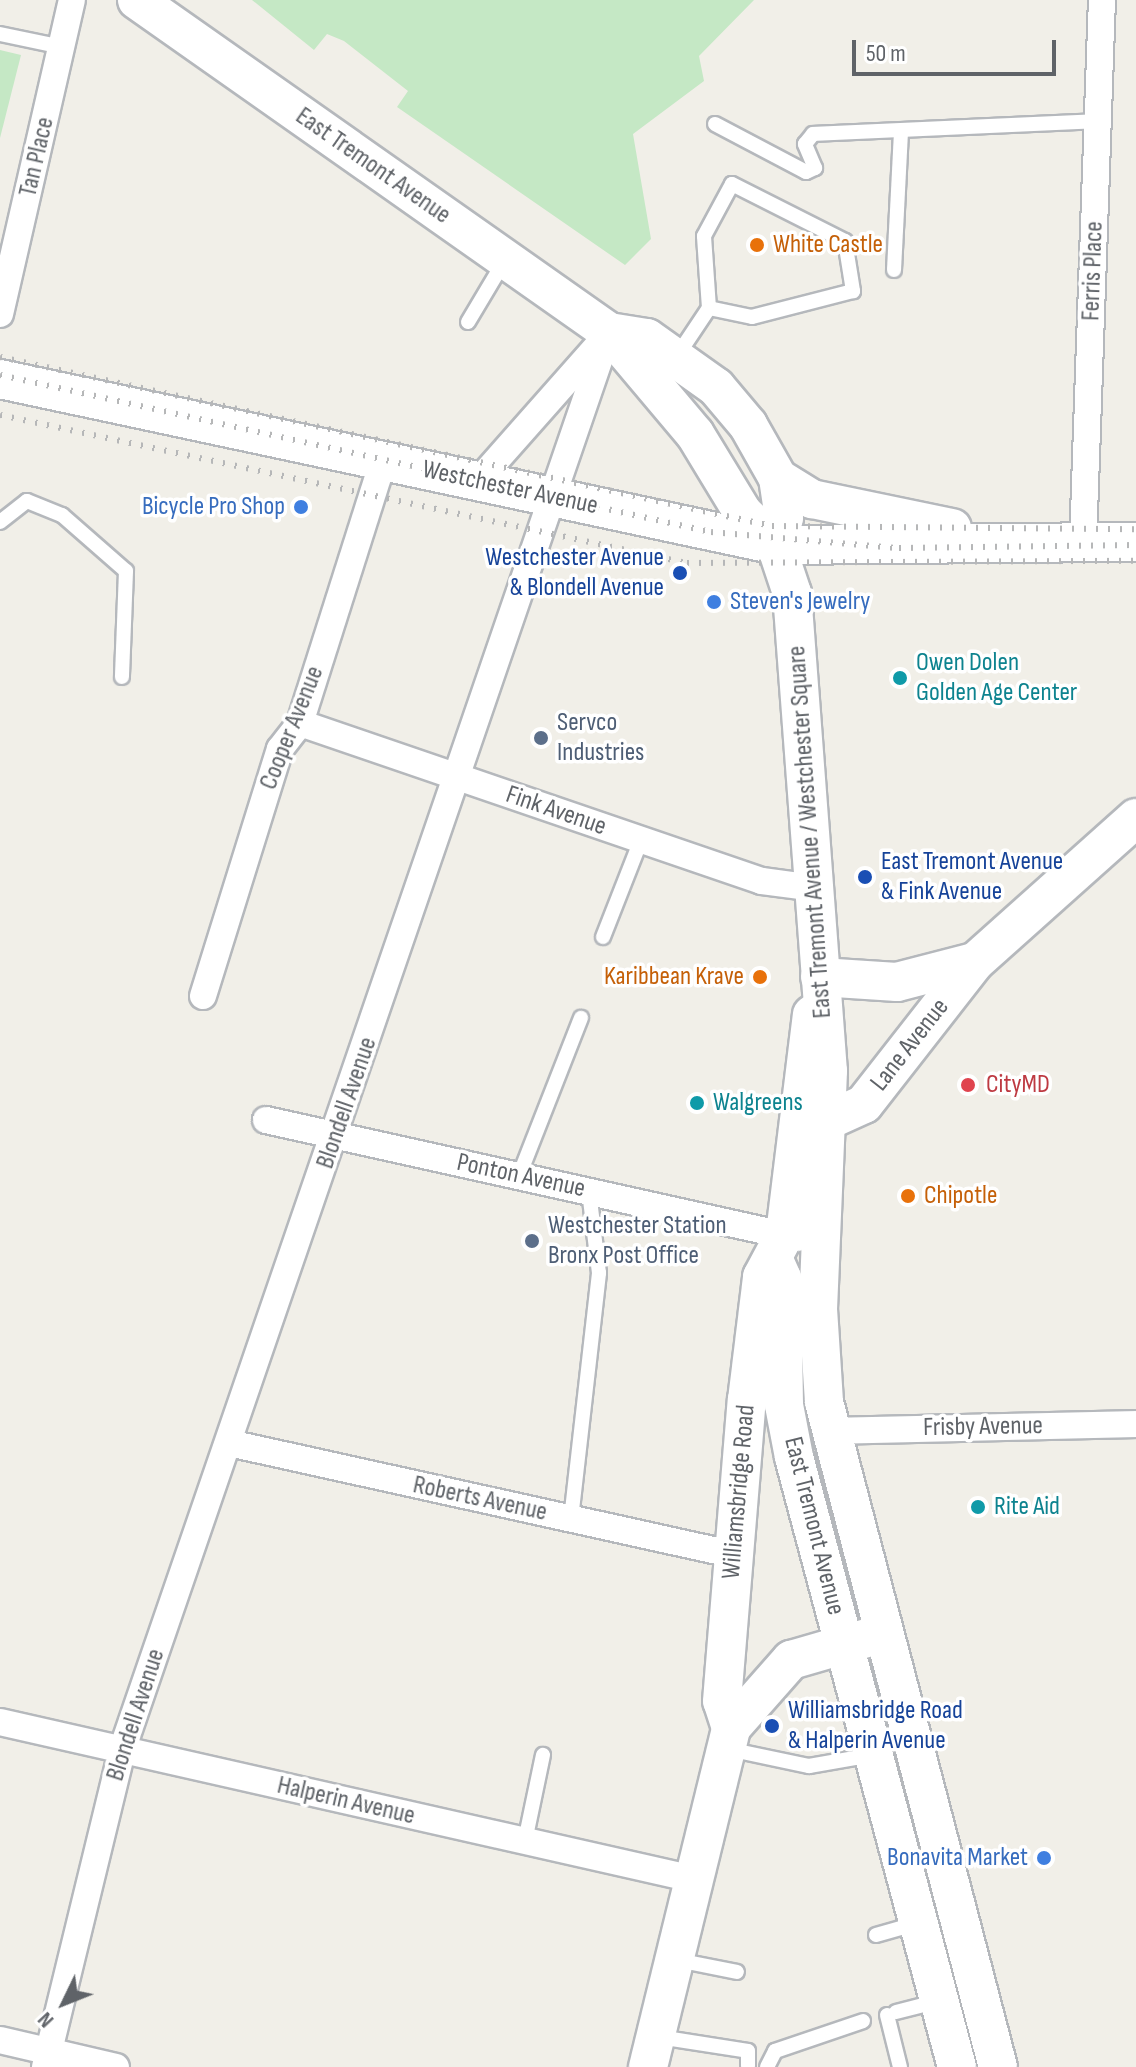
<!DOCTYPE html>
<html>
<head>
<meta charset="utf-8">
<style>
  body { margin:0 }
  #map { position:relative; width:1136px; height:2067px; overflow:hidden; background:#f1efe8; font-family:"Sofia Sans Condensed",sans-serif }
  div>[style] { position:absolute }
  .green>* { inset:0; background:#c5e8c5 }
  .roads { filter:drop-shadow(2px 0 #b5b8bc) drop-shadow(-2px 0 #b5b8bc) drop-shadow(0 2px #b5b8bc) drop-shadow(0 -2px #b5b8bc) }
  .service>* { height:14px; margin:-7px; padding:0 7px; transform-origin:7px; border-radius:7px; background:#fff }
  .minor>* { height:26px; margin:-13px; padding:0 13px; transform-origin:13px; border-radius:13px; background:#fff }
  .secondary>* { height:38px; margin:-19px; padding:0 19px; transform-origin:19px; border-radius:19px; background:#fff }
  .rail>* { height:6px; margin-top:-3px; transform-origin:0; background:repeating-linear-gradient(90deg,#b6b7b8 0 2px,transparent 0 12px) }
  .dots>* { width:22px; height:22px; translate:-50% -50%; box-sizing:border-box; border:4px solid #fff; border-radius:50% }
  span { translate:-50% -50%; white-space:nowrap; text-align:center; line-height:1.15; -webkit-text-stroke:7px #fff; paint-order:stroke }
  .street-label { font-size:26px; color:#5f6368 }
  .food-label { font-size:26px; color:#c56008 }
  .left { translate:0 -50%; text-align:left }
  .right { translate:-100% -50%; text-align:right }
  .shop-label { font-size:26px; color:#366cbe }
  .transit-label { font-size:26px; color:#164399 }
  .culture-label { font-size:26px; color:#0d838f }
  .service-label { font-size:26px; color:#4e5e75 }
  .health-label { font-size:26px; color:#be3a42 }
  .north { position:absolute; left:24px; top:1963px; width:80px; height:80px; -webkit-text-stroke:6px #fff; paint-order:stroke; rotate:227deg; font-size:22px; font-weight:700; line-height:32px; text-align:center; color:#5f6368 }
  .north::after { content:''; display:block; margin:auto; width:28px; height:36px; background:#5f6368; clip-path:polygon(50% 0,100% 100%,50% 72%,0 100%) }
  .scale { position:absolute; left:852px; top:40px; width:204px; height:36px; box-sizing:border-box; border:4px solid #5f6368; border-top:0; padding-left:10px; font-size:24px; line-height:28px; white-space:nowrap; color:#5f6368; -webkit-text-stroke:6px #fff; paint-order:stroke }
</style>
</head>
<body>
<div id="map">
  <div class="green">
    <div style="clip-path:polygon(252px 0,754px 0,699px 56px,704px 81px,633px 134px,651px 239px,625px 265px,397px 107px,408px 91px,344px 41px,327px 34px,314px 50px)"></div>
    <div style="clip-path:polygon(0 50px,21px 55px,0 138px)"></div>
  </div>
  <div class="roads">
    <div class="service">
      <div style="left:0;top:34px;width:63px;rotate:11.8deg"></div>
      <div style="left:715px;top:124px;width:103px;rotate:27.8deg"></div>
      <div style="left:806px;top:172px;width:10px;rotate:-24deg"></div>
      <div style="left:815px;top:168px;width:26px;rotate:-113deg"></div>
      <div style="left:805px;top:144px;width:13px;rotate:-51deg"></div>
      <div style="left:813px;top:134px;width:286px;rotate:-2.6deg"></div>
      <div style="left:894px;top:270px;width:139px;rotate:-87.1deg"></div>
      <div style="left:468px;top:322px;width:72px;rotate:-59.2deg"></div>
      <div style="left:677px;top:356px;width:58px;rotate:-56.3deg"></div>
      <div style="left:709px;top:308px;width:72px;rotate:-94deg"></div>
      <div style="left:704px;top:236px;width:59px;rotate:-61.7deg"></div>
      <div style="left:732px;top:184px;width:127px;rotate:26.8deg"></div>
      <div style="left:845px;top:241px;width:51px;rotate:80.9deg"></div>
      <div style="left:853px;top:291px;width:104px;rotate:165.6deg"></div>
      <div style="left:752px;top:317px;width:44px;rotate:-168.2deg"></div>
      <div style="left:0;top:522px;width:34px;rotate:-38deg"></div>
      <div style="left:27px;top:501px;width:38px;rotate:22deg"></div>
      <div style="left:62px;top:515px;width:85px;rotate:41.2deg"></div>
      <div style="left:126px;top:571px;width:106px;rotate:92.2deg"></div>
      <div style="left:603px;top:937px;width:104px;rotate:-68.6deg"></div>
      <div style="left:519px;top:1176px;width:170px;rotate:-68.6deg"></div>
      <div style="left:571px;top:1519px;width:248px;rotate:-83.5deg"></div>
      <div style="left:599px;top:1273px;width:83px;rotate:-97deg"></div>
      <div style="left:728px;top:1749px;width:83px;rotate:11.9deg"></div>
      <div style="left:809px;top:1766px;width:64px;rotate:-9.9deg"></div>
      <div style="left:525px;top:1841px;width:88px;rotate:-78.2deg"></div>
      <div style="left:876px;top:1935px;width:44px;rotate:-15.9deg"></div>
      <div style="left:677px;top:1960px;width:61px;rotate:11.3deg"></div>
      <div style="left:896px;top:2012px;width:44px;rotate:-14.3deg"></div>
      <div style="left:887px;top:2015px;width:54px;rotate:76deg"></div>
      <div style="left:659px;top:2037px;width:90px;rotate:8.9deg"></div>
      <div style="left:748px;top:2051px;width:15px;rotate:90deg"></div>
      <div style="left:767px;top:2067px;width:18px;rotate:-63deg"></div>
      <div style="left:775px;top:2051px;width:93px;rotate:-18.8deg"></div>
    </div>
    <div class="minor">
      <div style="left:0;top:314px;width:322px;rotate:-77.1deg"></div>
      <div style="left:478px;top:481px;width:183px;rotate:-48.5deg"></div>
      <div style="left:1083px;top:543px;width:543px;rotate:-88deg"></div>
      <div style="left:300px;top:723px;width:488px;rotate:18.9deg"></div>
      <div style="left:762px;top:881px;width:53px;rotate:7.5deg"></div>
      <div style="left:203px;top:996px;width:259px;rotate:-72.7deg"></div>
      <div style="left:280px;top:749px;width:33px;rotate:-52deg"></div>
      <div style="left:300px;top:723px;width:275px;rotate:-72.4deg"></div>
      <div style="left:266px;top:1120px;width:544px;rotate:12.53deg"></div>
      <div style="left:830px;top:1431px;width:306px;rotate:-1.3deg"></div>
      <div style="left:229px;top:1443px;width:514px;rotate:12.47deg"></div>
      <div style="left:0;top:1722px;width:711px;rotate:12.76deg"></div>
      <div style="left:0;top:2040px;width:119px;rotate:13.1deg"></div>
      <div style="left:45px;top:2067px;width:326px;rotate:-76.3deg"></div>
      <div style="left:122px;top:1750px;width:1499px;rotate:-71.05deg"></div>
    </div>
    <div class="secondary">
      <div style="left:137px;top:0;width:577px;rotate:35.12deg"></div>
      <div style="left:609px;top:332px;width:133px;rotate:49.9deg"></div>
      <div style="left:695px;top:434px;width:92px;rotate:58.7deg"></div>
      <div style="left:743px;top:513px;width:46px;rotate:44.1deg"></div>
      <div style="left:776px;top:545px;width:51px;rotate:71.6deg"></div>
      <div style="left:792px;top:593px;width:479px;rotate:85.7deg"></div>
      <div style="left:828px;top:1071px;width:238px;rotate:92.4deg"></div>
      <div style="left:818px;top:1309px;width:93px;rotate:86.3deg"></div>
      <div style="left:824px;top:1402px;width:687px;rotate:75.34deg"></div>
      <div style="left:609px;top:332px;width:38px;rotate:9deg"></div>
      <div style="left:647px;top:338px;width:85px;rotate:35.4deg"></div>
      <div style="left:716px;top:387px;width:50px;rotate:49.9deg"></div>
      <div style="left:748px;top:425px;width:61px;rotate:60.5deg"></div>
      <div style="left:778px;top:478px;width:40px;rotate:81.5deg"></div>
      <div style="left:784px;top:518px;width:28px;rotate:107deg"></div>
      <div style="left:0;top:379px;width:794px;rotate:12.07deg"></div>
      <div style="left:776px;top:545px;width:360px;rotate:-0.5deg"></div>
      <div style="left:778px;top:478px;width:40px;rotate:32deg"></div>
      <div style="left:812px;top:499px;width:143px;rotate:11.7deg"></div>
      <div style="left:820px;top:977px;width:77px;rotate:3.7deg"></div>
      <div style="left:897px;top:982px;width:80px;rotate:-14.6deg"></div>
      <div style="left:809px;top:1129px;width:60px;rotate:-24.4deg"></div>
      <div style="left:864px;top:1104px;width:180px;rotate:-52deg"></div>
      <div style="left:975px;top:962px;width:216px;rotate:-41.8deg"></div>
      <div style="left:774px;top:1260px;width:20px;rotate:66deg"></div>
      <div style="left:782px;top:1278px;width:127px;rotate:89.1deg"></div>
      <div style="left:784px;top:1405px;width:53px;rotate:79.1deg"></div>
      <div style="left:794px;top:1457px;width:631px;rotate:75.04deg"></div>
      <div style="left:731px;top:1728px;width:28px;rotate:-108deg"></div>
      <div style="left:722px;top:1701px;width:302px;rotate:-85.3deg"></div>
      <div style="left:747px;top:1400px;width:124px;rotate:-83deg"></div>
      <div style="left:762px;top:1277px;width:49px;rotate:-61.9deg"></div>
      <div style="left:785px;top:1234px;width:221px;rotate:-83deg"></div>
      <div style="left:648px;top:2067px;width:349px;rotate:-76.2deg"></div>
      <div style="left:731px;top:1728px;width:91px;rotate:-48.6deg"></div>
      <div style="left:791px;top:1660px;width:79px;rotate:-16.1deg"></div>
    </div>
  </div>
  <div class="rail">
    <div style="left:0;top:357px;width:790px;rotate:12.35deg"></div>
    <div style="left:772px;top:526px;width:364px;rotate:0.5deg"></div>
    <div style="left:0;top:375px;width:728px;rotate:12.45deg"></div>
    <div style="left:711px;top:532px;width:189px;rotate:4.9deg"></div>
    <div style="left:899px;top:548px;width:237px;rotate:-0.7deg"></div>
    <div style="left:0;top:415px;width:703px;rotate:12.16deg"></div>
    <div style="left:687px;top:563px;width:449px;rotate:-0.3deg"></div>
  </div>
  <div class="dots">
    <div style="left:757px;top:245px;background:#e8710a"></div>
    <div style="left:301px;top:507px;background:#3f7fe0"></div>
    <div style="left:680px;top:573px;background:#1a4fb4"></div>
    <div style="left:714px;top:602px;background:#3f7fe0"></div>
    <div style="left:900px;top:678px;background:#0f9aa8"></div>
    <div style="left:541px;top:738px;background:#5c6f8a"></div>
    <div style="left:865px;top:877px;background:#1a4fb4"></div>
    <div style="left:760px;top:977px;background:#e8710a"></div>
    <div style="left:968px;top:1085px;background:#e0444e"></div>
    <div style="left:697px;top:1103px;background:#0f9aa8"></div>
    <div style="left:908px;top:1196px;background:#e8710a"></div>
    <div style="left:532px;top:1241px;background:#5c6f8a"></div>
    <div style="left:978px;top:1507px;background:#0f9aa8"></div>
    <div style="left:772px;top:1726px;background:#1a4fb4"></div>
    <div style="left:1044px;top:1858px;background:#3f7fe0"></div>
  </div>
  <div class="street-label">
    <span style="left:37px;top:157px;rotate:-77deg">Tan Place</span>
    <span style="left:373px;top:166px;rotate:35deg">East Tremont Avenue</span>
    <span style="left:1093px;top:271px;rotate:-88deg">Ferris Place</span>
    <span style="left:510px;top:488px;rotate:12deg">Westchester Avenue</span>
    <span style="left:292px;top:728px;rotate:-68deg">Cooper Avenue</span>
    <span style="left:556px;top:811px;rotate:19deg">Fink Avenue</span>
    <span style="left:810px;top:832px;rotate:-94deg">East Tremont Avenue / Westchester Square</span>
    <span style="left:910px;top:1045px;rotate:-52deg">Lane Avenue</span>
    <span style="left:347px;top:1103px;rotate:-71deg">Blondell Avenue</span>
    <span style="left:521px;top:1176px;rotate:12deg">Ponton Avenue</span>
    <span style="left:983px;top:1427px;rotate:-1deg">Frisby Avenue</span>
    <span style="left:739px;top:1492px;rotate:-85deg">Williamsbridge Road</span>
    <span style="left:480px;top:1499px;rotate:12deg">Roberts Avenue</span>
    <span style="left:814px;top:1526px;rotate:76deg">East Tremont Avenue</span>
    <span style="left:136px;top:1715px;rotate:-72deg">Blondell Avenue</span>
    <span style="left:346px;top:1801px;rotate:13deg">Halperin Avenue</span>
  </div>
  <div class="food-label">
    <span class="left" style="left:773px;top:245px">White Castle</span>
    <span class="right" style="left:744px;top:977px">Karibbean Krave</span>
    <span class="left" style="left:924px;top:1196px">Chipotle</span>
  </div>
  <div class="shop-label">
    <span class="right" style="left:285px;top:507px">Bicycle Pro Shop</span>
    <span class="left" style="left:730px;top:602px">Steven's Jewelry</span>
    <span class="right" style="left:1028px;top:1858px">Bonavita Market</span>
  </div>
  <div class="transit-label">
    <span class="right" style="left:664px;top:573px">Westchester Avenue<br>&amp; Blondell Avenue</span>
    <span class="left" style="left:881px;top:877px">East Tremont Avenue<br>&amp; Fink Avenue</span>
    <span class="left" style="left:788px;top:1726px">Williamsbridge Road<br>&amp; Halperin Avenue</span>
  </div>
  <div class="culture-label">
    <span class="left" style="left:916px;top:678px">Owen Dolen<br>Golden Age Center</span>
    <span class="left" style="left:713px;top:1103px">Walgreens</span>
    <span class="left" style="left:994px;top:1507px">Rite Aid</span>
  </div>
  <div class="service-label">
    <span class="left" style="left:557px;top:738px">Servco<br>Industries</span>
    <span class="left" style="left:548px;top:1241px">Westchester Station<br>Bronx Post Office</span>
  </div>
  <div class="health-label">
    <span class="left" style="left:986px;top:1085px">CityMD</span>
  </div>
  <div class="north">N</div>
  <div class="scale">50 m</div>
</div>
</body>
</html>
